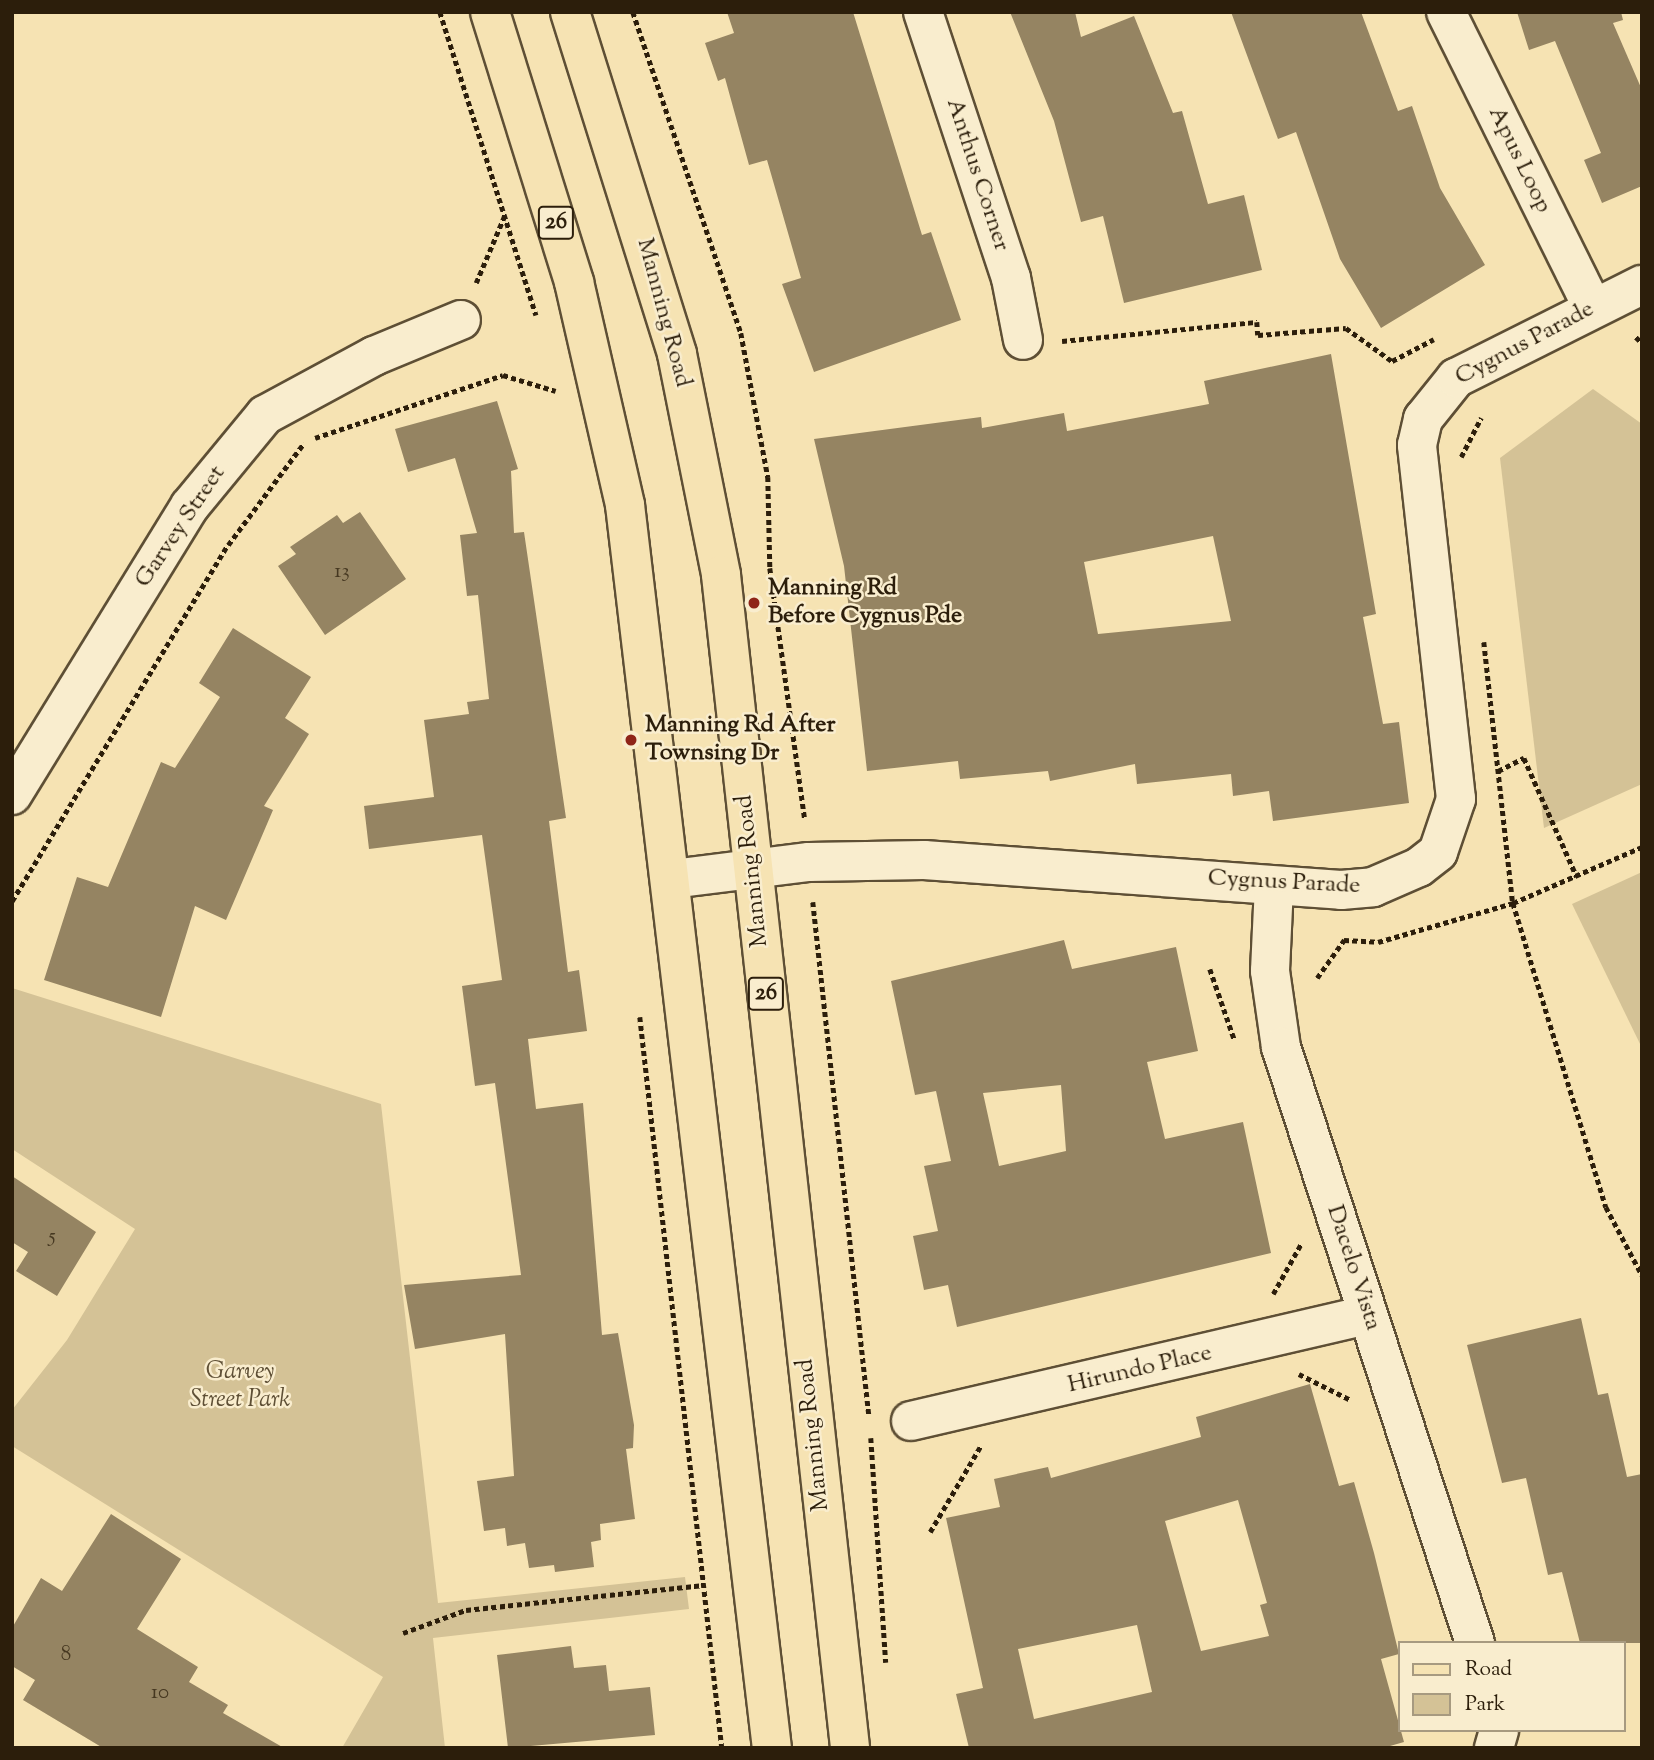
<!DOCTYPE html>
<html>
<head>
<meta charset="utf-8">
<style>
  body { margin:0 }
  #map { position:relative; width:1654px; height:1760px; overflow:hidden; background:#f6e3b3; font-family:"Sorts Mill Goudy",serif }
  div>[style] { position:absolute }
  .green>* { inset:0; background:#d4c296 }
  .building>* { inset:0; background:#958462 }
  .path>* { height:4.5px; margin-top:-2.25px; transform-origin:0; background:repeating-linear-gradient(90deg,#2c1e0b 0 5px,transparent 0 8.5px) }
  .roads { filter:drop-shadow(2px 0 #5e4f35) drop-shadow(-2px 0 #5e4f35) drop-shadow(0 2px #5e4f35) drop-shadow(0 -2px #5e4f35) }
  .street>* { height:38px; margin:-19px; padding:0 19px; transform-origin:19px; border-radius:19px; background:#f9edce }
  .primary>* { height:38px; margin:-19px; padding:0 19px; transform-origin:19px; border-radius:19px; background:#f6e3b3 }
  .dots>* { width:19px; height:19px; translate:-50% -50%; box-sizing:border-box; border:4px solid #f9edce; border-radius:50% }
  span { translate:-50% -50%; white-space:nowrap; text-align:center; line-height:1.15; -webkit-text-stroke:5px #f9edce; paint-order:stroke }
  .number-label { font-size:21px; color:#463821 }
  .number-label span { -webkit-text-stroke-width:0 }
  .shield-label span { padding:2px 5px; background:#f9edce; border:2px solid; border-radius:5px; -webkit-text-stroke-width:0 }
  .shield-label { font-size:23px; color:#2c1e0b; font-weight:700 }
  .street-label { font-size:24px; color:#2c1e0b }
  .poi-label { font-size:24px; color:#2c1e0b; font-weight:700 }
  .left { translate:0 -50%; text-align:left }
  .park-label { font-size:24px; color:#5e4f35; font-style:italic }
  .frame { position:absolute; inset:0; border:14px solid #2c1e0b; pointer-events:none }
  .legend { position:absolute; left:1398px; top:1641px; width:228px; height:91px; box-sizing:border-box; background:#f9edce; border:2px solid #a79a80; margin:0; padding:9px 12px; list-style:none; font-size:21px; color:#2c1e0b }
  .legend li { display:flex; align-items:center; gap:14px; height:35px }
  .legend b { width:35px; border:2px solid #a79a80 }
</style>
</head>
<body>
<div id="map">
  <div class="green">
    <div style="clip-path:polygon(1593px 389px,1642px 424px,1642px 784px,1544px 828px,1500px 458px)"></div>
    <div style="clip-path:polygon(1642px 872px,1642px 1048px,1572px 904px)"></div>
    <div style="clip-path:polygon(12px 988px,381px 1104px,438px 1603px,685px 1577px,689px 1609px,433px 1638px,445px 1748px,342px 1748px,383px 1677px,12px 1446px,12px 1410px,67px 1340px,135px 1229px,12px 1149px)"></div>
  </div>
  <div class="building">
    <div style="clip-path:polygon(727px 12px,853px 12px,922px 235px,931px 232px,961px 320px,814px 372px,782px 284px,801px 278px,767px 160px,749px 165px,725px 78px,718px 81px,705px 43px,734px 33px)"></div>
    <div style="clip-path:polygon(1010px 12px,1075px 12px,1081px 37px,1134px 16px,1173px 113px,1182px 111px,1208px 204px,1244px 195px,1262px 270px,1124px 303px,1103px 216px,1081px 222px,1054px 121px)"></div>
    <div style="clip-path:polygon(1231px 12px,1361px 12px,1398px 111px,1412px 106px,1440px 188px,1485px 265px,1381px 328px,1340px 259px,1296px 132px,1278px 139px)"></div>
    <div style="clip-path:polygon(1517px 12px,1621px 12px,1623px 20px,1613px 23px,1642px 90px,1642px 186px,1602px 203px,1584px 160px,1601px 153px,1555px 41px,1529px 50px)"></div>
    <div style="clip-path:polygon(evenodd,1331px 354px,1376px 614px,1363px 617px,1383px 724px,1399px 722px,1409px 803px,1273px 821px,1269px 791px,1233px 796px,1231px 774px,1137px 784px,1135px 764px,1050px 781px,1048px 771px,960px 779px,958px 761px,867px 771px,844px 566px,814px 439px,981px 417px,982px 428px,1064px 413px,1067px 431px,1209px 404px,1204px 381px,1331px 354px,1213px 536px,1231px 621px,1098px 634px,1084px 562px,1213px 536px)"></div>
    <div style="clip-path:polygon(497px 401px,518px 469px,511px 471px,514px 533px,524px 532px,566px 818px,549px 821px,568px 972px,579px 970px,587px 1031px,528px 1039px,536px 1109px,583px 1103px,602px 1335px,618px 1333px,634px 1425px,633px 1448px,626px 1449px,635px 1519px,600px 1524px,601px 1540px,591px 1542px,594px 1567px,555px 1572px,554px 1565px,529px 1568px,525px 1543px,507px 1546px,505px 1528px,484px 1531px,477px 1481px,514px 1476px,505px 1334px,415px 1349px,404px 1285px,521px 1275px,495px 1083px,475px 1086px,462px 986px,502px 980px,482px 835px,369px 849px,364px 806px,434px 797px,424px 720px,469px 714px,467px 702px,489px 699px,478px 595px,467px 596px,460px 535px,477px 533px,455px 458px,408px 472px,395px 429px)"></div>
    <div style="clip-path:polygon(360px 512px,406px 579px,325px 635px,278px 566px,296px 554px,290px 547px,337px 515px,343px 523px)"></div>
    <div style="clip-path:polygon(233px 628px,311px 677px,285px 718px,309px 734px,264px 806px,273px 810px,226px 920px,195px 906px,161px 1017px,44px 980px,77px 877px,108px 887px,161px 762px,175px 768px,220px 697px,199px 683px)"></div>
    <div style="clip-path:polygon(evenodd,1064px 940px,1072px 969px,1176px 947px,1198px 1051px,1147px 1062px,1165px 1139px,1243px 1122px,1271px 1253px,957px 1327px,948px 1285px,924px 1290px,913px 1236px,938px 1231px,924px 1166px,951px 1161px,936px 1091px,915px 1095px,891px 981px,1064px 940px,1061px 1085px,1066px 1151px,999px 1166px,983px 1093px,1061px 1085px)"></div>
    <div style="clip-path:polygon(12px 1176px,96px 1232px,57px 1296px,16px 1271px,28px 1252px,12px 1242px)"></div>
    <div style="clip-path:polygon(1581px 1318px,1598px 1395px,1608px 1393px,1627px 1477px,1642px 1474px,1642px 1643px,1580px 1643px,1562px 1572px,1548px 1575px,1526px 1478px,1502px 1483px,1467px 1345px)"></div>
    <div style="clip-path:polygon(evenodd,1310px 1384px,1339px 1486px,1354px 1482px,1374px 1553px,1399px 1654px,1381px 1659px,1404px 1742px,1383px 1748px,969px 1748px,956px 1694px,983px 1688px,946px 1518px,1000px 1507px,994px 1479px,1048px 1467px,1051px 1478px,1201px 1437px,1196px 1417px,1310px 1384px,1238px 1500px,1267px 1603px,1260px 1605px,1269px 1636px,1201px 1651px,1165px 1521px,1238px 1500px,1310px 1384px,1137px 1625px,1152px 1692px,1034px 1719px,1018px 1649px,1137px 1625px)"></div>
    <div style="clip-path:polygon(111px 1514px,181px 1559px,137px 1629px,198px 1667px,189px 1682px,228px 1705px,223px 1713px,284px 1748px,103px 1748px,23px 1700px,35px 1680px,12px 1666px,12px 1628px,41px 1578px,62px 1591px)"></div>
    <div style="clip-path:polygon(571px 1646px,574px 1668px,606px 1665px,609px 1691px,650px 1687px,655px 1735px,508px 1748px,497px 1655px)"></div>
  </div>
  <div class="path">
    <div style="left:440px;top:12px;width:318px;rotate:72.4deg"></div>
    <div style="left:633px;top:12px;width:339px;rotate:71.4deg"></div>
    <div style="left:741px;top:333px;width:147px;rotate:79.4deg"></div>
    <div style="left:768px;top:477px;width:91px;rotate:88.7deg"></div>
    <div style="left:770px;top:568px;width:254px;rotate:82.1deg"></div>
    <div style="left:476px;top:283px;width:72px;rotate:-67deg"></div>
    <div style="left:1636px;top:337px;width:8px;rotate:45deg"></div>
    <div style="left:1062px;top:341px;width:196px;rotate:-5.6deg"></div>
    <div style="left:1257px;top:322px;width:13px;rotate:86deg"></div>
    <div style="left:1258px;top:335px;width:88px;rotate:-4.5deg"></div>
    <div style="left:1346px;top:328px;width:57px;rotate:35.7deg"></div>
    <div style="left:1392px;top:361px;width:47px;rotate:-27.6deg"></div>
    <div style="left:315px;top:438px;width:198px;rotate:-18.5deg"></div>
    <div style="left:503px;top:375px;width:55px;rotate:16.8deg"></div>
    <div style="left:1461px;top:457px;width:44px;rotate:-62.9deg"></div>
    <div style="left:1484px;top:642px;width:263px;rotate:83.7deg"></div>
    <div style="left:1513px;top:903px;width:318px;rotate:73deg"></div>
    <div style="left:1606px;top:1207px;width:77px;rotate:62.1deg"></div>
    <div style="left:1498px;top:771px;width:29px;rotate:-27deg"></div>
    <div style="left:1524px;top:758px;width:130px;rotate:66deg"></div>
    <div style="left:12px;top:901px;width:416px;rotate:-58.8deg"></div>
    <div style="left:228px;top:545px;width:127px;rotate:-53.3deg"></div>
    <div style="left:813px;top:902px;width:516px;rotate:83.77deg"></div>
    <div style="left:1210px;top:969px;width:76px;rotate:70.9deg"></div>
    <div style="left:1317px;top:978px;width:47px;rotate:-54.6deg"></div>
    <div style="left:1344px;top:940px;width:34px;rotate:3deg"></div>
    <div style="left:1378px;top:942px;width:141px;rotate:-16.1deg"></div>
    <div style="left:1513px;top:903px;width:141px;rotate:-23.5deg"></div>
    <div style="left:640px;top:1017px;width:736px;rotate:83.6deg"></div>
    <div style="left:1273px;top:1294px;width:57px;rotate:-60.8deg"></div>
    <div style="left:1299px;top:1374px;width:58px;rotate:26.6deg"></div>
    <div style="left:871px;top:1438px;width:225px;rotate:86.2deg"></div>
    <div style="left:930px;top:1532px;width:99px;rotate:-59.5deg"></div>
    <div style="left:403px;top:1633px;width:67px;rotate:-20.1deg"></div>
    <div style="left:466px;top:1610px;width:237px;rotate:-6deg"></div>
  </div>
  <div class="roads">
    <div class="street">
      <div style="left:923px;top:12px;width:280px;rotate:71.7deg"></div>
      <div style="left:1011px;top:278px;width:63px;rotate:79deg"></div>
      <div style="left:1446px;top:12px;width:330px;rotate:63.6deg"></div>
      <div style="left:12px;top:795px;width:339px;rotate:-58.4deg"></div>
      <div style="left:190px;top:506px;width:118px;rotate:-50.5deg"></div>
      <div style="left:265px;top:415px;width:124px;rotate:-28.4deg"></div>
      <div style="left:374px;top:356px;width:94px;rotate:-22.5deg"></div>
      <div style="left:672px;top:879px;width:138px;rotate:-7.1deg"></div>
      <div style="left:809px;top:862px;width:115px;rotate:-1deg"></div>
      <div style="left:924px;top:860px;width:418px;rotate:4.1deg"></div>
      <div style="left:1341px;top:890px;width:32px;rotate:-5deg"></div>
      <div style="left:1373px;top:887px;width:50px;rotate:-23.5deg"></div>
      <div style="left:1419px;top:867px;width:24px;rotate:-38deg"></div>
      <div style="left:1438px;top:852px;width:56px;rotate:-71.2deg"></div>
      <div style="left:1456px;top:799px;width:356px;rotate:-96.3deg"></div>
      <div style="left:1417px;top:445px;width:27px;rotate:-77deg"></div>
      <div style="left:1423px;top:419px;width:53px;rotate:-51.2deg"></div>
      <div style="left:1456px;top:378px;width:208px;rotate:-26.6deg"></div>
      <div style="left:1274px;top:886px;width:85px;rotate:92.7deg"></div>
      <div style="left:1270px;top:971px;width:77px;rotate:81.8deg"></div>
      <div style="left:1281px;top:1047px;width:627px;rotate:71.97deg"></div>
      <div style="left:911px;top:1421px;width:469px;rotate:-13.1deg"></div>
      <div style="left:1494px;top:1748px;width:19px;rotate:-74deg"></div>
    </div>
    <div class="primary">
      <div style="left:490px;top:12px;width:283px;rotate:72.7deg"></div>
      <div style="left:574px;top:282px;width:229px;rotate:77.1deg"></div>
      <div style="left:625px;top:505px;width:1252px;rotate:83.26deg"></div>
      <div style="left:570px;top:12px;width:358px;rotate:72.6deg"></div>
      <div style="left:677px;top:354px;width:225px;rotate:78.7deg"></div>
      <div style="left:721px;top:575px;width:1180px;rotate:83.72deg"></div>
    </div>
  </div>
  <div class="dots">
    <div style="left:754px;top:603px;background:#8f2418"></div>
    <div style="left:631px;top:740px;background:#8f2418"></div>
  </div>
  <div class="number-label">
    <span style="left:342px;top:572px">13</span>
    <span style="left:52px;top:1237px">5</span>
    <span style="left:66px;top:1655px">8</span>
    <span style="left:160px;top:1693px">10</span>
  </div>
  <div class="shield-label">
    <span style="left:556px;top:223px">26</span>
    <span style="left:766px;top:994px">26</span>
  </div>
  <div class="street-label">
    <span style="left:1519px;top:160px;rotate:64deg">Apus Loop</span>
    <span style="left:977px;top:175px;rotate:72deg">Anthus Corner</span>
    <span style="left:663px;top:313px;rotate:75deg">Manning Road</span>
    <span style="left:1525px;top:344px;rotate:-28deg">Cygnus Parade</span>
    <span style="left:181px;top:527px;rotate:-56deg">Garvey Street</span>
    <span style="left:753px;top:871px;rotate:-96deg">Manning Road</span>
    <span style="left:1284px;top:883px;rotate:3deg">Cygnus Parade</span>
    <span style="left:1353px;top:1268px;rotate:72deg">Dacelo Vista</span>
    <span style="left:1140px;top:1370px;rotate:-13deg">Hirundo Place</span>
    <span style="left:814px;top:1435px;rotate:-96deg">Manning Road</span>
  </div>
  <div class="poi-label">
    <span class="left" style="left:768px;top:603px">Manning Rd<br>Before Cygnus Pde</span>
    <span class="left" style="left:645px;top:740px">Manning Rd After<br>Townsing Dr</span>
  </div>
  <div class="park-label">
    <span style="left:240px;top:1387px">Garvey<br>Street Park</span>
  </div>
  <div class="frame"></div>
  <ul class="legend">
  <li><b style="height:9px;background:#f6e3b3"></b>Road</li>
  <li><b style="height:19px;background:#d4c296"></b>Park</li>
  </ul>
</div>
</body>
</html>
